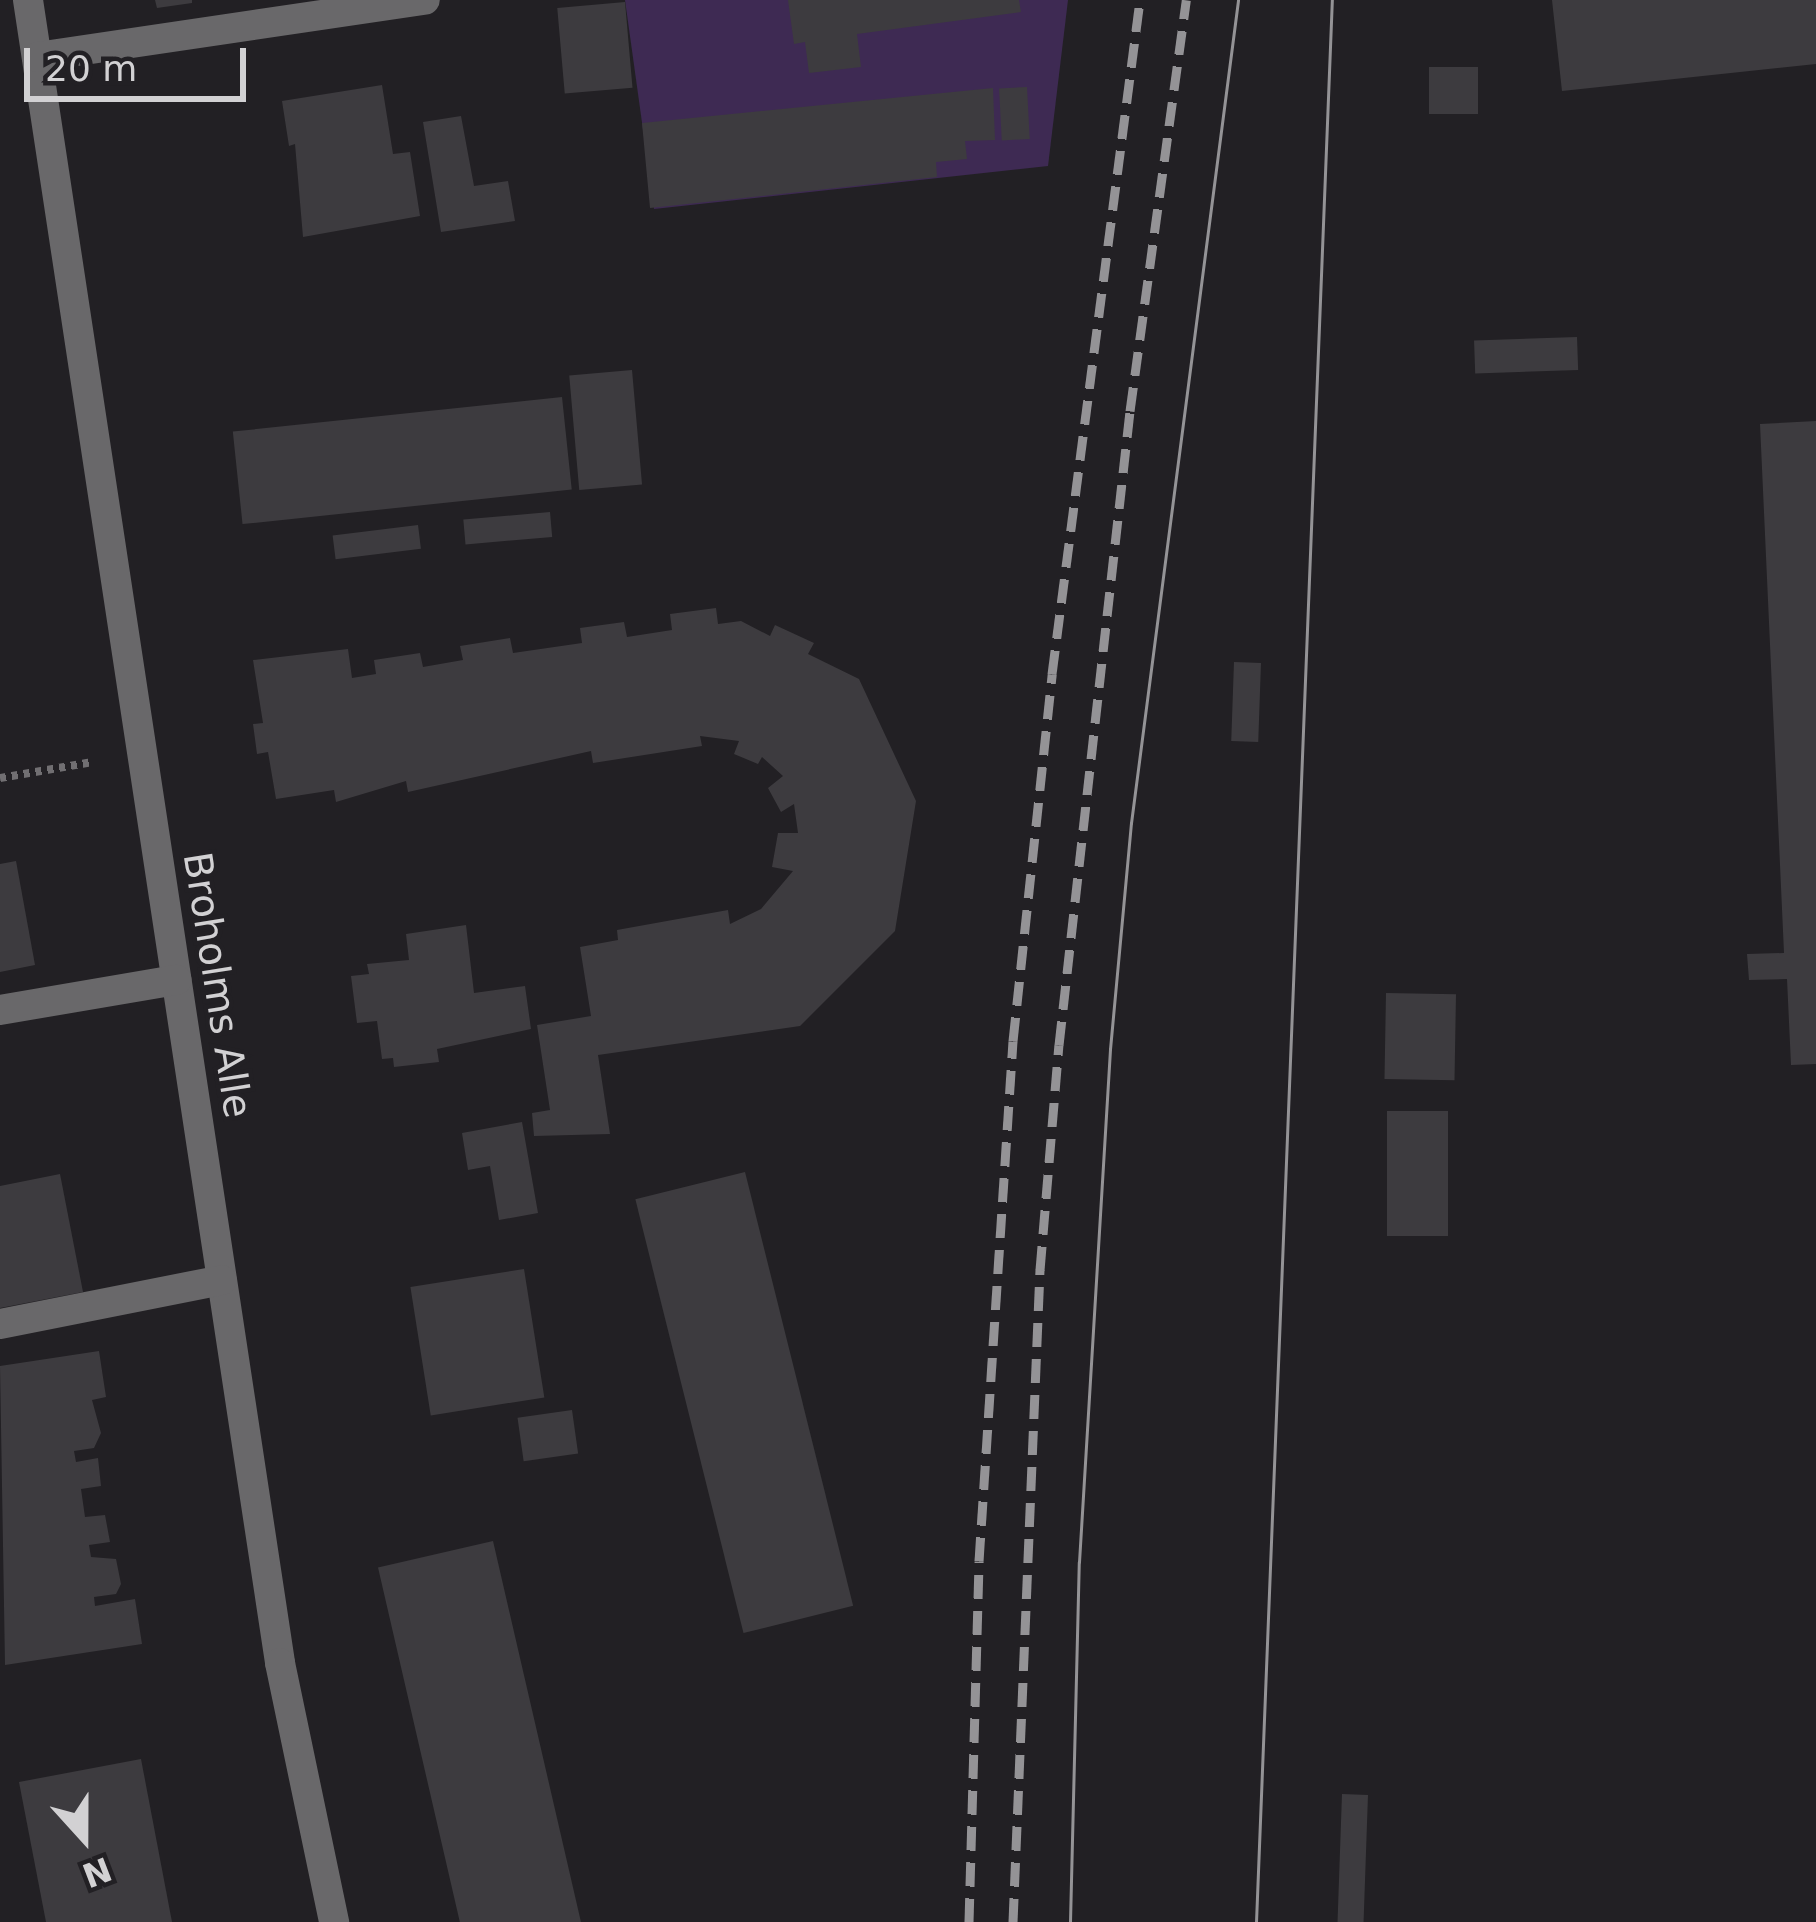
<!DOCTYPE html>
<html>
<head>
<meta charset="utf-8">
<style>
  body { margin:0 }
  #map { position:relative; width:1816px; height:1922px; overflow:hidden; background:#222024; font-family:"DejaVu Sans",sans-serif }
  div>[style] { position:absolute }
  .green>* { inset:0; background:#3e2a53 }
  .building>* { inset:0; background:#3d3b3f; transform-origin:0 0 }
  .path>* { height:8px; margin-top:-4px; transform-origin:0; background:repeating-linear-gradient(90deg,#716f72 0 6px,transparent 0 12px) }
  .minor>* { height:30px; margin:-15px; padding:0 15px; transform-origin:15px; border-radius:15px; background:#69686a }
  .tram>* { height:3px; margin:-1.5px; padding:0 1.5px; transform-origin:1.5px; border-radius:1.5px; background:#949396 }
  .rail>* { height:9px; margin-top:-4.5px; transform-origin:0; background:repeating-linear-gradient(90deg,#949396 0 24px,transparent 0 36px) }
  span { translate:-50% -50%; white-space:nowrap; text-align:center; line-height:1.15; -webkit-text-stroke:9px #222024; paint-order:stroke }
  .street-label { font-size:39px; color:#d2d1d3 }
  .north { position:absolute; left:24px; top:1778px; width:120px; height:120px; -webkit-text-stroke:9px #222024; paint-order:stroke; rotate:159deg; font-size:33px; font-weight:700; line-height:48px; text-align:center; color:#d2d1d3 }
  .north::after { content:''; display:block; margin:auto; width:42px; height:54px; background:#d2d1d3; clip-path:polygon(50% 0,100% 100%,50% 72%,0 100%) }
  .scale { position:absolute; left:24px; top:48px; width:222px; height:54px; box-sizing:border-box; border:6px solid #d2d1d3; border-top:0; padding-left:15px; font-size:36px; line-height:42px; white-space:nowrap; color:#d2d1d3; -webkit-text-stroke:9px #222024; paint-order:stroke }
</style>
</head>
<body>
<div id="map">
  <div class="green">
    <div style="clip-path:polygon(625px 0,1068px 0,1048px 166px,654px 209px)"></div>
  </div>
  <div class="building">
    <div style="clip-path:polygon(155px 0,192px 0,192px 3px,157px 8px)"></div>
    <div style="clip-path:polygon(788px 0,1019px 0,1021px 12px,857px 34px,861px 67px,809px 73px,805px 42px,794px 44px)"></div>
    <div style="clip-path:polygon(1552px 0,1816px 0,1816px 64px,1562px 91px)"></div>
    <div style="left:625px;top:2px;width:86px;height:68px;rotate:85deg"></div>
    <div style="left:1429px;top:67px;width:49px;height:47px"></div>
    <div style="clip-path:polygon(382px 85px,393px 154px,410px 152px,420px 216px,303px 237px,295px 144px,289px 146px,282px 101px)"></div>
    <div style="left:1027px;top:87px;width:52px;height:28px;rotate:87deg"></div>
    <div style="clip-path:polygon(993px 88px,995px 140px,965px 141px,967px 159px,936px 162px,937px 177px,650px 208px,642px 123px)"></div>
    <div style="clip-path:polygon(461px 116px,474px 186px,508px 181px,515px 221px,441px 232px,423px 122px)"></div>
    <div style="left:1577px;top:337px;width:33px;height:103px;rotate:88deg"></div>
    <div style="left:632px;top:370px;width:115px;height:63px;rotate:85deg"></div>
    <div style="left:562px;top:397px;width:93px;height:331px;rotate:84deg"></div>
    <div style="clip-path:polygon(1816px 421px,1816px 1064px,1791px 1065px,1787px 979px,1749px 980px,1747px 954px,1784px 953px,1760px 424px)"></div>
    <div style="left:550px;top:512px;width:25px;height:87px;rotate:85deg"></div>
    <div style="left:418px;top:525px;width:24px;height:86px;rotate:83deg"></div>
    <div style="clip-path:polygon(716px 608px,718px 624px,741px 621px,770px 636px,775px 625px,814px 643px,808px 654px,859px 679px,916px 801px,895px 931px,800px 1026px,598px 1055px,610px 1134px,534px 1136px,532px 1113px,550px 1110px,537px 1025px,591px 1016px,580px 947px,618px 940px,617px 930px,728px 910px,730px 924px,761px 909px,793px 871px,772px 867px,778px 833px,798px 833px,794px 804px,781px 812px,768px 788px,783px 776px,762px 757px,758px 764px,734px 754px,739px 741px,700px 736px,702px 746px,593px 763px,591px 751px,408px 792px,406px 781px,336px 802px,334px 790px,276px 799px,268px 752px,257px 754px,253px 724px,263px 723px,253px 660px,348px 649px,352px 678px,376px 674px,374px 660px,420px 653px,423px 667px,463px 660px,460px 646px,510px 638px,513px 653px,582px 643px,580px 628px,624px 622px,627px 637px,672px 630px,670px 614px)"></div>
    <div style="left:1234px;top:662px;width:27px;height:79px;rotate:2deg"></div>
    <div style="clip-path:polygon(16px 861px,35px 965px,0 972px,0 864px)"></div>
    <div style="clip-path:polygon(466px 925px,474px 993px,525px 986px,531px 1029px,437px 1049px,439px 1062px,394px 1067px,393px 1058px,382px 1059px,377px 1021px,357px 1023px,351px 976px,369px 974px,367px 964px,409px 960px,406px 934px)"></div>
    <div style="left:1386px;top:993px;width:70px;height:86px;rotate:1deg"></div>
    <div style="left:1387px;top:1111px;width:61px;height:125px"></div>
    <div style="clip-path:polygon(522px 1122px,538px 1213px,499px 1220px,490px 1166px,468px 1170px,462px 1133px)"></div>
    <div style="left:745px;top:1172px;width:447px;height:113px;rotate:76deg"></div>
    <div style="clip-path:polygon(60px 1174px,83px 1292px,0 1308px,0 1186px)"></div>
    <div style="left:524px;top:1269px;width:130px;height:115px;rotate:81deg"></div>
    <div style="clip-path:polygon(99px 1351px,106px 1397px,92px 1400px,101px 1433px,94px 1448px,74px 1451px,76px 1462px,98px 1458px,101px 1486px,81px 1489px,85px 1517px,105px 1515px,110px 1542px,89px 1545px,91px 1557px,116px 1559px,121px 1584px,116px 1594px,94px 1597px,95px 1606px,135px 1599px,142px 1644px,5px 1665px,0 1366px)"></div>
    <div style="left:572px;top:1410px;width:44px;height:55px;rotate:82deg"></div>
    <div style="left:493px;top:1541px;width:391px;height:118px;rotate:77deg"></div>
    <div style="clip-path:polygon(141px 1759px,172px 1922px,46px 1922px,19px 1782px)"></div>
    <div style="left:1342px;top:1794px;width:26px;height:128px;rotate:2deg"></div>
  </div>
  <div class="path">
    <div style="left:0;top:778px;width:94px;rotate:-9.8deg"></div>
  </div>
  <div class="minor">
    <div style="left:28px;top:0;width:1682px;rotate:81.38deg"></div>
    <div style="left:280px;top:1663px;width:265px;rotate:78.2deg"></div>
    <div style="left:37px;top:57px;width:392px;rotate:-8.4deg"></div>
    <div style="left:0;top:1010px;width:179px;rotate:-9.7deg"></div>
    <div style="left:0;top:1324px;width:226px;rotate:-11.2deg"></div>
  </div>
  <div class="tram">
    <div style="left:1070px;top:1922px;width:360px;rotate:-88.6deg"></div>
    <div style="left:1079px;top:1562px;width:514px;rotate:-86.54deg"></div>
    <div style="left:1110px;top:1049px;width:227px;rotate:-84.7deg"></div>
    <div style="left:1131px;top:823px;width:830px;rotate:-82.59deg"></div>
    <div style="left:1256px;top:1922px;width:1924px;rotate:-87.74deg"></div>
  </div>
  <div class="rail">
    <div style="left:969px;top:1922px;width:361px;rotate:-88.4deg"></div>
    <div style="left:979px;top:1561px;width:521px;rotate:-86.26deg"></div>
    <div style="left:1013px;top:1041px;width:369px;rotate:-83.9deg"></div>
    <div style="left:1052px;top:674px;width:680px;rotate:-82.56deg"></div>
    <div style="left:1013px;top:1922px;width:653px;rotate:-87.63deg"></div>
    <div style="left:1040px;top:1270px;width:226px;rotate:-85.2deg"></div>
    <div style="left:1059px;top:1045px;width:638px;rotate:-83.61deg"></div>
    <div style="left:1130px;top:411px;width:415px;rotate:-82.2deg"></div>
  </div>
  <div class="street-label">
    <span style="left:217px;top:985px;rotate:81deg">Broholms Alle</span>
  </div>
  <div class="north">N</div>
  <div class="scale">20 m</div>
</div>
</body>
</html>
